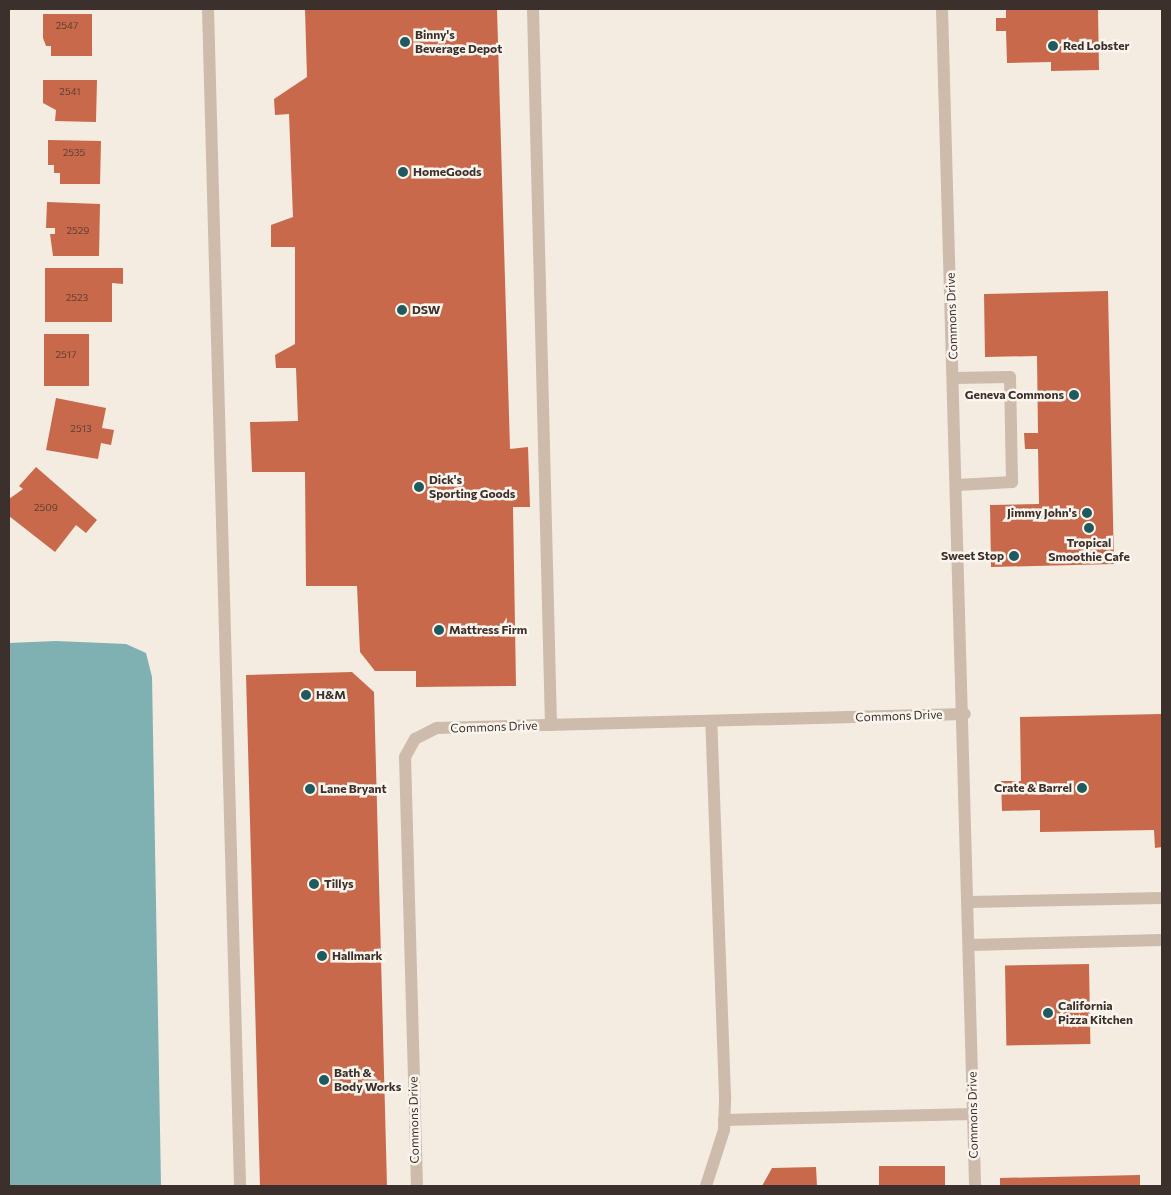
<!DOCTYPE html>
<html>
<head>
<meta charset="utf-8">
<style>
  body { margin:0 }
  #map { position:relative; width:1171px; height:1195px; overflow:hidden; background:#f4ebe1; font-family:Commissioner,sans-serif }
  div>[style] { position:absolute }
  .water>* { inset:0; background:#7fb0b2 }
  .building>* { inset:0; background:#c8694b; transform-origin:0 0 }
  .lane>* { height:12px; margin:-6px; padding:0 6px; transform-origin:6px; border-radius:6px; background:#cdbbac }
  .dots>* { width:14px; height:14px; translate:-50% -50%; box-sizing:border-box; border:2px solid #fbf5ee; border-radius:50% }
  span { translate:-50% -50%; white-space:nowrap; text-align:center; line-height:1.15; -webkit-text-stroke:5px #fbf5ee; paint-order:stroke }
  .number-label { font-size:10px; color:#5e3e33 }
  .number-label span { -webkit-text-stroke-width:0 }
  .poi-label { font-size:12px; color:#3b302b; font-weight:700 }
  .left { translate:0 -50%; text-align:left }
  .right { translate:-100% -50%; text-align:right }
  .street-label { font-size:12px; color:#3b302b }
  .frame { position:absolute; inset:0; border:10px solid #3b302b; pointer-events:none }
</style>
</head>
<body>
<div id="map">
  <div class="water">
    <div style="clip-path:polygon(56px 641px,126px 644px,146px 653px,152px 677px,161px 1186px,9px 1186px,9px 643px)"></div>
  </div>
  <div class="building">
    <div style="clip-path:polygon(305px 9px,497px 9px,510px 449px,528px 447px,530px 507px,513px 507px,516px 686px,416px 687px,416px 671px,375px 671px,360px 652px,357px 586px,306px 586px,305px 472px,252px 472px,250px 422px,298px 421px,296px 368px,276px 368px,275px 355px,295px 344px,295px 247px,271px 247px,271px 225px,293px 217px,289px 114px,275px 115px,274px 99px,307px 77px)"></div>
    <div style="clip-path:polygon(1098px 9px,1099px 70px,1051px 71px,1051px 62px,1007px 63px,1006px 31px,996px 31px,996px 18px,1006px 18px,1006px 10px)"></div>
    <div style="clip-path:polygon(43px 14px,92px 14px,92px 56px,51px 56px,51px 46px,46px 46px,43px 38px)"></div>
    <div style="clip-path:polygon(43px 80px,97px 80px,96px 122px,55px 121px,56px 110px,43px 103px)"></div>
    <div style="clip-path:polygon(48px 140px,101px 141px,100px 184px,60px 184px,60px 173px,54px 173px,54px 165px,48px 165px)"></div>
    <div style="clip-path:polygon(47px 202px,100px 204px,99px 256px,53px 256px,50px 234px,55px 234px,55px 228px,46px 228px)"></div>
    <div style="clip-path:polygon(45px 268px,123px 268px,123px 284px,112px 283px,112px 322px,45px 322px)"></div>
    <div style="clip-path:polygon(1108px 291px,1114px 564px,991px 567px,990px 505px,1039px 504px,1038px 449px,1025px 449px,1024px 433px,1038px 433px,1037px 356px,985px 357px,984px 294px)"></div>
    <div style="left:44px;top:334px;width:45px;height:52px"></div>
    <div style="clip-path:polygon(56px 398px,106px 408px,102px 428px,114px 430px,111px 445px,101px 443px,98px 459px,46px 450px)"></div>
    <div style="clip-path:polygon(36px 467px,97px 520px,86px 533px,76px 525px,55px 552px,9px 516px,9px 499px,23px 489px,19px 486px)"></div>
    <div style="clip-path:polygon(352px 672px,374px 692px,387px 1186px,260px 1186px,246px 675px)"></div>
    <div style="clip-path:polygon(1162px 714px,1162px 847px,1155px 848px,1154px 830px,1040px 832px,1040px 810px,1002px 811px,1001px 781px,1021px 781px,1020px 717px)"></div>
    <div style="left:1089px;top:964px;width:80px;height:84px;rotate:89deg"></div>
    <div style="left:945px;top:1166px;width:20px;height:66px;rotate:90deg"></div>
    <div style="clip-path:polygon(816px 1167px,817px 1186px,762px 1186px,772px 1168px)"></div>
    <div style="clip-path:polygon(1140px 1175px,1140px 1186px,1000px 1186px,1000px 1178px)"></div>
  </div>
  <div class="lane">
    <div style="left:208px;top:9px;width:1177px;rotate:88.44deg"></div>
    <div style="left:533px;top:9px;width:716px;rotate:88.56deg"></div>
    <div style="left:942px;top:9px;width:1177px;rotate:88.39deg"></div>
    <div style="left:954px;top:378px;width:56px;rotate:-1deg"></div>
    <div style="left:1010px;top:377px;width:105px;rotate:88.9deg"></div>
    <div style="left:1012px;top:482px;width:55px;rotate:176.9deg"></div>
    <div style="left:969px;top:902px;width:193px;rotate:-1.2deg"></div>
    <div style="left:970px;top:945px;width:192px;rotate:-1.5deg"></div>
    <div style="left:724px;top:1120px;width:249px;rotate:-1.4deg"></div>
    <div style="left:417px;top:1186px;width:429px;rotate:-91.6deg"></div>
    <div style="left:405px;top:757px;width:21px;rotate:-61deg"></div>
    <div style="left:415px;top:739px;width:25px;rotate:-27deg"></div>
    <div style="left:437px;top:728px;width:528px;rotate:-1.52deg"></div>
    <div style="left:706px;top:1186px;width:59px;rotate:-72.2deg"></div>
    <div style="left:724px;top:1130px;width:34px;rotate:-88deg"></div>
    <div style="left:725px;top:1096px;width:375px;rotate:-92.1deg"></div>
  </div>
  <div class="dots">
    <div style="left:405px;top:42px;background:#1f5a5e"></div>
    <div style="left:1053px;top:46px;background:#1f5a5e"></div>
    <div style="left:403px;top:172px;background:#1f5a5e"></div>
    <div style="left:402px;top:310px;background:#1f5a5e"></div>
    <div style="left:1074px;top:395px;background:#1f5a5e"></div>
    <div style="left:419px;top:487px;background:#1f5a5e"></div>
    <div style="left:1087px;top:513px;background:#1f5a5e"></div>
    <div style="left:1089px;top:528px;background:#1f5a5e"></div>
    <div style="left:1014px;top:556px;background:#1f5a5e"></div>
    <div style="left:439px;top:630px;background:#1f5a5e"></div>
    <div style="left:306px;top:695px;background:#1f5a5e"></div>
    <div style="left:1082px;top:788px;background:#1f5a5e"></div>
    <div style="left:310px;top:789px;background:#1f5a5e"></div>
    <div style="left:314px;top:884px;background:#1f5a5e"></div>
    <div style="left:322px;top:956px;background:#1f5a5e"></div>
    <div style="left:1048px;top:1013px;background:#1f5a5e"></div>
    <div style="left:324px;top:1080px;background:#1f5a5e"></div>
  </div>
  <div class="number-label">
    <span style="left:67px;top:26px">2547</span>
    <span style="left:70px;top:92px">2541</span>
    <span style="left:74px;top:153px">2535</span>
    <span style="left:78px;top:231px">2529</span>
    <span style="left:77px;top:298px">2523</span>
    <span style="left:66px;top:355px">2517</span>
    <span style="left:81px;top:429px">2513</span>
    <span style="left:46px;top:508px">2509</span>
  </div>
  <div class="poi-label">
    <span class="left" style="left:415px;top:42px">Binny's<br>Beverage Depot</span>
    <span class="left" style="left:1063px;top:46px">Red Lobster</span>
    <span class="left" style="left:413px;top:172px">HomeGoods</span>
    <span class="left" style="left:412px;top:310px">DSW</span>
    <span class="right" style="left:1064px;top:395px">Geneva Commons</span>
    <span class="left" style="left:429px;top:487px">Dick's<br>Sporting Goods</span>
    <span class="right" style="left:1077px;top:513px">Jimmy John's</span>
    <span style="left:1089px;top:550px">Tropical<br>Smoothie Cafe</span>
    <span class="right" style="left:1004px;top:556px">Sweet Stop</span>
    <span class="left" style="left:449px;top:630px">Mattress Firm</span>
    <span class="left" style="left:316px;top:695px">H&amp;M</span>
    <span class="right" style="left:1072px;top:788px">Crate &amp; Barrel</span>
    <span class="left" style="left:320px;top:789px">Lane Bryant</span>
    <span class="left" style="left:324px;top:884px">Tillys</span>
    <span class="left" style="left:332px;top:956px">Hallmark</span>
    <span class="left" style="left:1058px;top:1013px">California<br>Pizza Kitchen</span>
    <span class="left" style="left:334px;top:1080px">Bath &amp;<br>Body Works</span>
  </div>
  <div class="street-label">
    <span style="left:952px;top:316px;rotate:-92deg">Commons Drive</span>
    <span style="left:899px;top:716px;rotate:-2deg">Commons Drive</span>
    <span style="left:494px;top:727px;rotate:-2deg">Commons Drive</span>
    <span style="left:973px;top:1115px;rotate:-91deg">Commons Drive</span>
    <span style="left:414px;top:1120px;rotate:-91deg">Commons Drive</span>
  </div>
  <div class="frame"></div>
</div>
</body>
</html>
